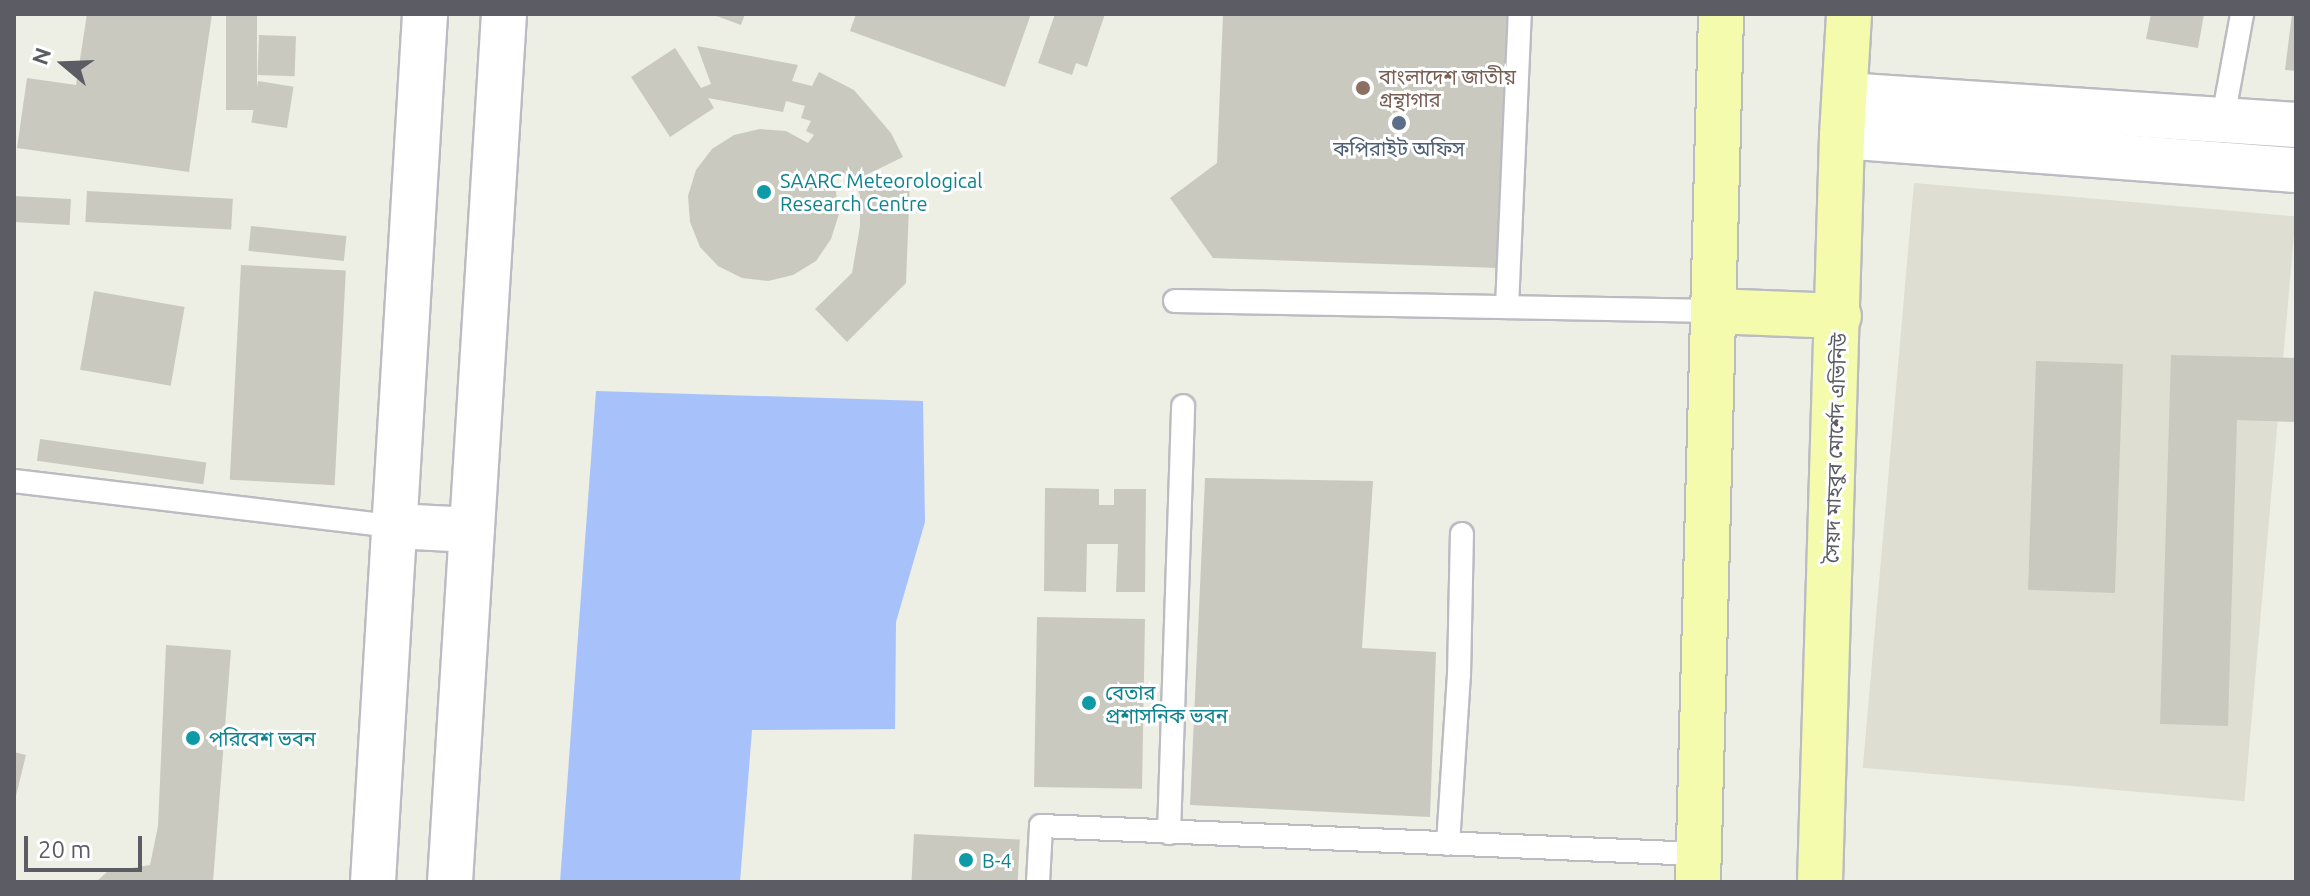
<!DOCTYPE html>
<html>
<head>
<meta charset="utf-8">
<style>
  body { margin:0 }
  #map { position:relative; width:2310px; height:896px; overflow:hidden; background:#edeee4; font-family:Ubuntu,"Noto Sans Bengali",sans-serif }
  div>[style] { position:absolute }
  .education>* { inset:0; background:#deded2; transform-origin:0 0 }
  .water>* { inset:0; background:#a7c1fb }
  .building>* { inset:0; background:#c9c9c0; transform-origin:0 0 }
  .roads { filter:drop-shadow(2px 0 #bbbcc2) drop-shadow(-2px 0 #bbbcc2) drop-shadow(0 2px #bbbcc2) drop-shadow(0 -2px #bbbcc2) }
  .service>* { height:22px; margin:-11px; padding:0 11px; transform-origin:11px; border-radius:11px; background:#fff }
  .minor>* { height:44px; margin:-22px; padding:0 22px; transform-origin:22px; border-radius:22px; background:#fff }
  .tertiary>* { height:44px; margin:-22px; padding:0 22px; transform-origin:22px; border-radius:22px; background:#fff }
  .primary>* { height:44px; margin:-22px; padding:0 22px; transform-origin:22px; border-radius:22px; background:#f4fbac }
  .dots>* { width:22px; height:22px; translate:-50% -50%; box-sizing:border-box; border:4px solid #fff; border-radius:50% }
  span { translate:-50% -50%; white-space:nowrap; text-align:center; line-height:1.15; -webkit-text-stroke:6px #fff; paint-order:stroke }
  .education-label { font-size:20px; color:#785e54 }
  .left { translate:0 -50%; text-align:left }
  .service-label { font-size:20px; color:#4e5e75 }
  .culture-label { font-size:20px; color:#0d838f }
  .street-label { font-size:20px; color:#5c5d64 }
  .frame { position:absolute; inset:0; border:16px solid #5c5d64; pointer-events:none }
  .north { position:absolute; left:24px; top:24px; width:80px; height:80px; -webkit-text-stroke:6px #fff; paint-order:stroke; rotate:289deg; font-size:22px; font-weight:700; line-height:32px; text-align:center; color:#5c5d64 }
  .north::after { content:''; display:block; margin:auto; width:28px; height:36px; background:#5c5d64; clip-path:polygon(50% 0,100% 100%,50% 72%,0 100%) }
  .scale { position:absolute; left:24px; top:836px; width:118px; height:36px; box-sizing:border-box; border:4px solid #5c5d64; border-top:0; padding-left:10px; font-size:24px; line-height:28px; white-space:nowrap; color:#5c5d64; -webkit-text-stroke:6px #fff; paint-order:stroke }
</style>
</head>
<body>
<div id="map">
  <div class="education">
    <div style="left:1914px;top:183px;width:383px;height:587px;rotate:5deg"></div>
  </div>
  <div class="water">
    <div style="clip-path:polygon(596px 391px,923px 401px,925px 522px,896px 622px,895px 729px,752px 730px,740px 882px,560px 882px)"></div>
  </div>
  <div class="building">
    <div style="clip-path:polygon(87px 14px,212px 14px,189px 172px,17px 148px,27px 78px,76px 85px)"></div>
    <div style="left:226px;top:14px;width:31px;height:96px"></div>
    <div style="clip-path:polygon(711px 14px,745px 14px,741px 25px)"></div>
    <div style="clip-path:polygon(856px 14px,1031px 14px,1005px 87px,850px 31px)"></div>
    <div style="clip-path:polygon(1055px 14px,1105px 14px,1087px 67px,1076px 63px,1072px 75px,1038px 63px)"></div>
    <div style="clip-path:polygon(1223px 14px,1508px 14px,1499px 268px,1213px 258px,1170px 198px,1217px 163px)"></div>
    <div style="clip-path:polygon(2151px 14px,2204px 14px,2198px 48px,2146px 39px)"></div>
    <div style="clip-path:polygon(2292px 14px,2296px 14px,2296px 71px,2285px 70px)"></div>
    <div style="left:259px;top:35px;width:37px;height:40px;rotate:2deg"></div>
    <div style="clip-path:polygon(697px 46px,798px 65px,792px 81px,812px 86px,819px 72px,854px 90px,891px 133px,903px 157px,868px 174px,873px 188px,910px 180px,906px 283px,847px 342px,815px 309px,852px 273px,860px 226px,860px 195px,850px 173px,834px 178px,839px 214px,831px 239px,816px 261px,793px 275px,768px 281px,742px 278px,718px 266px,700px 247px,690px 222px,688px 196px,696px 170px,712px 149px,734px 135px,760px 129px,786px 131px,808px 143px,814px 135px,806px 131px,811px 121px,801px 118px,805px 106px,786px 101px,783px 112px,708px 98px,714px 108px,670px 137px,631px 77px,675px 48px,701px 88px,711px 84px)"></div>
    <div style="left:258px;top:81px;width:36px;height:42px;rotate:9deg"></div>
    <div style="left:87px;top:191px;width:146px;height:31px;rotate:3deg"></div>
    <div style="left:14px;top:196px;width:57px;height:26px;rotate:3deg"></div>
    <div style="left:251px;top:226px;width:96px;height:25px;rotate:6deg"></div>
    <div style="left:241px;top:265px;width:105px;height:215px;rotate:3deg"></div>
    <div style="left:94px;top:291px;width:92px;height:80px;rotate:10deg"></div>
    <div style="clip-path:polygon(2171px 355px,2296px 358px,2296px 422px,2237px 420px,2228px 726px,2160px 724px)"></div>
    <div style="left:2036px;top:361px;width:87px;height:229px;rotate:2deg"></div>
    <div style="left:40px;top:439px;width:168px;height:22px;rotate:8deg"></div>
    <div style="clip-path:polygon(1205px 478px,1373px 481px,1362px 648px,1436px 652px,1430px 817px,1190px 805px)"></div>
    <div style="clip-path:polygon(1045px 488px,1099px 489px,1099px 505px,1114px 505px,1114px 489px,1146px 489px,1145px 592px,1116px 592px,1118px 544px,1087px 544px,1086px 592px,1044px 591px)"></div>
    <div style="left:1037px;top:617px;width:108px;height:170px;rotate:1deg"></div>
    <div style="clip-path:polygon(166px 645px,231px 650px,213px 882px,96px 882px,107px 872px,150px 865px,158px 826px)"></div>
    <div style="clip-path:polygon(14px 752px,26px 755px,15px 800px,14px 800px)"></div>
    <div style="left:914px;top:834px;width:106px;height:48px;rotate:3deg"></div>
  </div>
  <div class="roads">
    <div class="service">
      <div style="left:2223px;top:118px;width:106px;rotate:-79.6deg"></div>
      <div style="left:1175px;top:301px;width:538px;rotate:1.06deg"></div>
      <div style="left:1507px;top:307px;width:293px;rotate:-87.5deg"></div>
      <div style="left:14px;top:481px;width:383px;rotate:6.8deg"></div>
      <div style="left:1169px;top:833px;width:427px;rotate:-88.1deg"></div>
      <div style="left:1448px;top:844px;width:169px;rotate:-86.3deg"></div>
      <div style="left:1459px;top:675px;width:141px;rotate:-88.8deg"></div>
      <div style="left:1038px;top:882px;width:56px;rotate:-86.9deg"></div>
      <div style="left:1041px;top:826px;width:659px;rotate:2.44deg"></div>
    </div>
    <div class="minor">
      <div style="left:1845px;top:95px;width:452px;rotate:3.8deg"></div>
      <div style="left:1842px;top:136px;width:455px;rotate:4.3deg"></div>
    </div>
    <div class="tertiary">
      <div style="left:394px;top:526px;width:78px;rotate:2.9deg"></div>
      <div style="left:373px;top:882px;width:870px;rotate:-86.57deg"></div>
      <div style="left:450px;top:882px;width:870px;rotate:-86.44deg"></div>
    </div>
    <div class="primary">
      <div style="left:1713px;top:311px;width:126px;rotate:2.3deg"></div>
      <div style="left:1698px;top:882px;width:868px;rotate:-88.48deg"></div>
      <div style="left:1820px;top:882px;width:746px;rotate:-88.31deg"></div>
      <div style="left:1842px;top:136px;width:122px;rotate:-86.7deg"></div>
    </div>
  </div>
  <div class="dots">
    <div style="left:1363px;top:88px;background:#8d6e63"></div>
    <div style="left:1399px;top:123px;background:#5c6f8a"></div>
    <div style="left:764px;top:192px;background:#0f9aa8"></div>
    <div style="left:1089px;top:703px;background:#0f9aa8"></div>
    <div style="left:193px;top:738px;background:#0f9aa8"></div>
    <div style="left:966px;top:860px;background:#0f9aa8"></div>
  </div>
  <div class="education-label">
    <span class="left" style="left:1379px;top:88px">বাংলাদেশ জাতীয়<br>গ্রন্থাগার</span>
  </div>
  <div class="service-label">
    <span style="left:1399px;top:148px">কপিরাইট অফিস</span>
  </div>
  <div class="culture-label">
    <span class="left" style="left:780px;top:192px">SAARC Meteorological<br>Research Centre</span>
    <span class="left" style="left:1105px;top:704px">বেতার<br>প্রশাসনিক ভবন</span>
    <span class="left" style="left:209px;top:738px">পরিবেশ ভবন</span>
    <span class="left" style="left:982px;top:860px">B-4</span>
  </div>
  <div class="street-label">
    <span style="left:1835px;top:448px;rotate:-88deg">সৈয়দ মাহবুব মোর্শেদ এভিনিউ</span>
  </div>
  <div class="frame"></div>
  <div class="north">N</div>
  <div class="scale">20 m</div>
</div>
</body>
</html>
